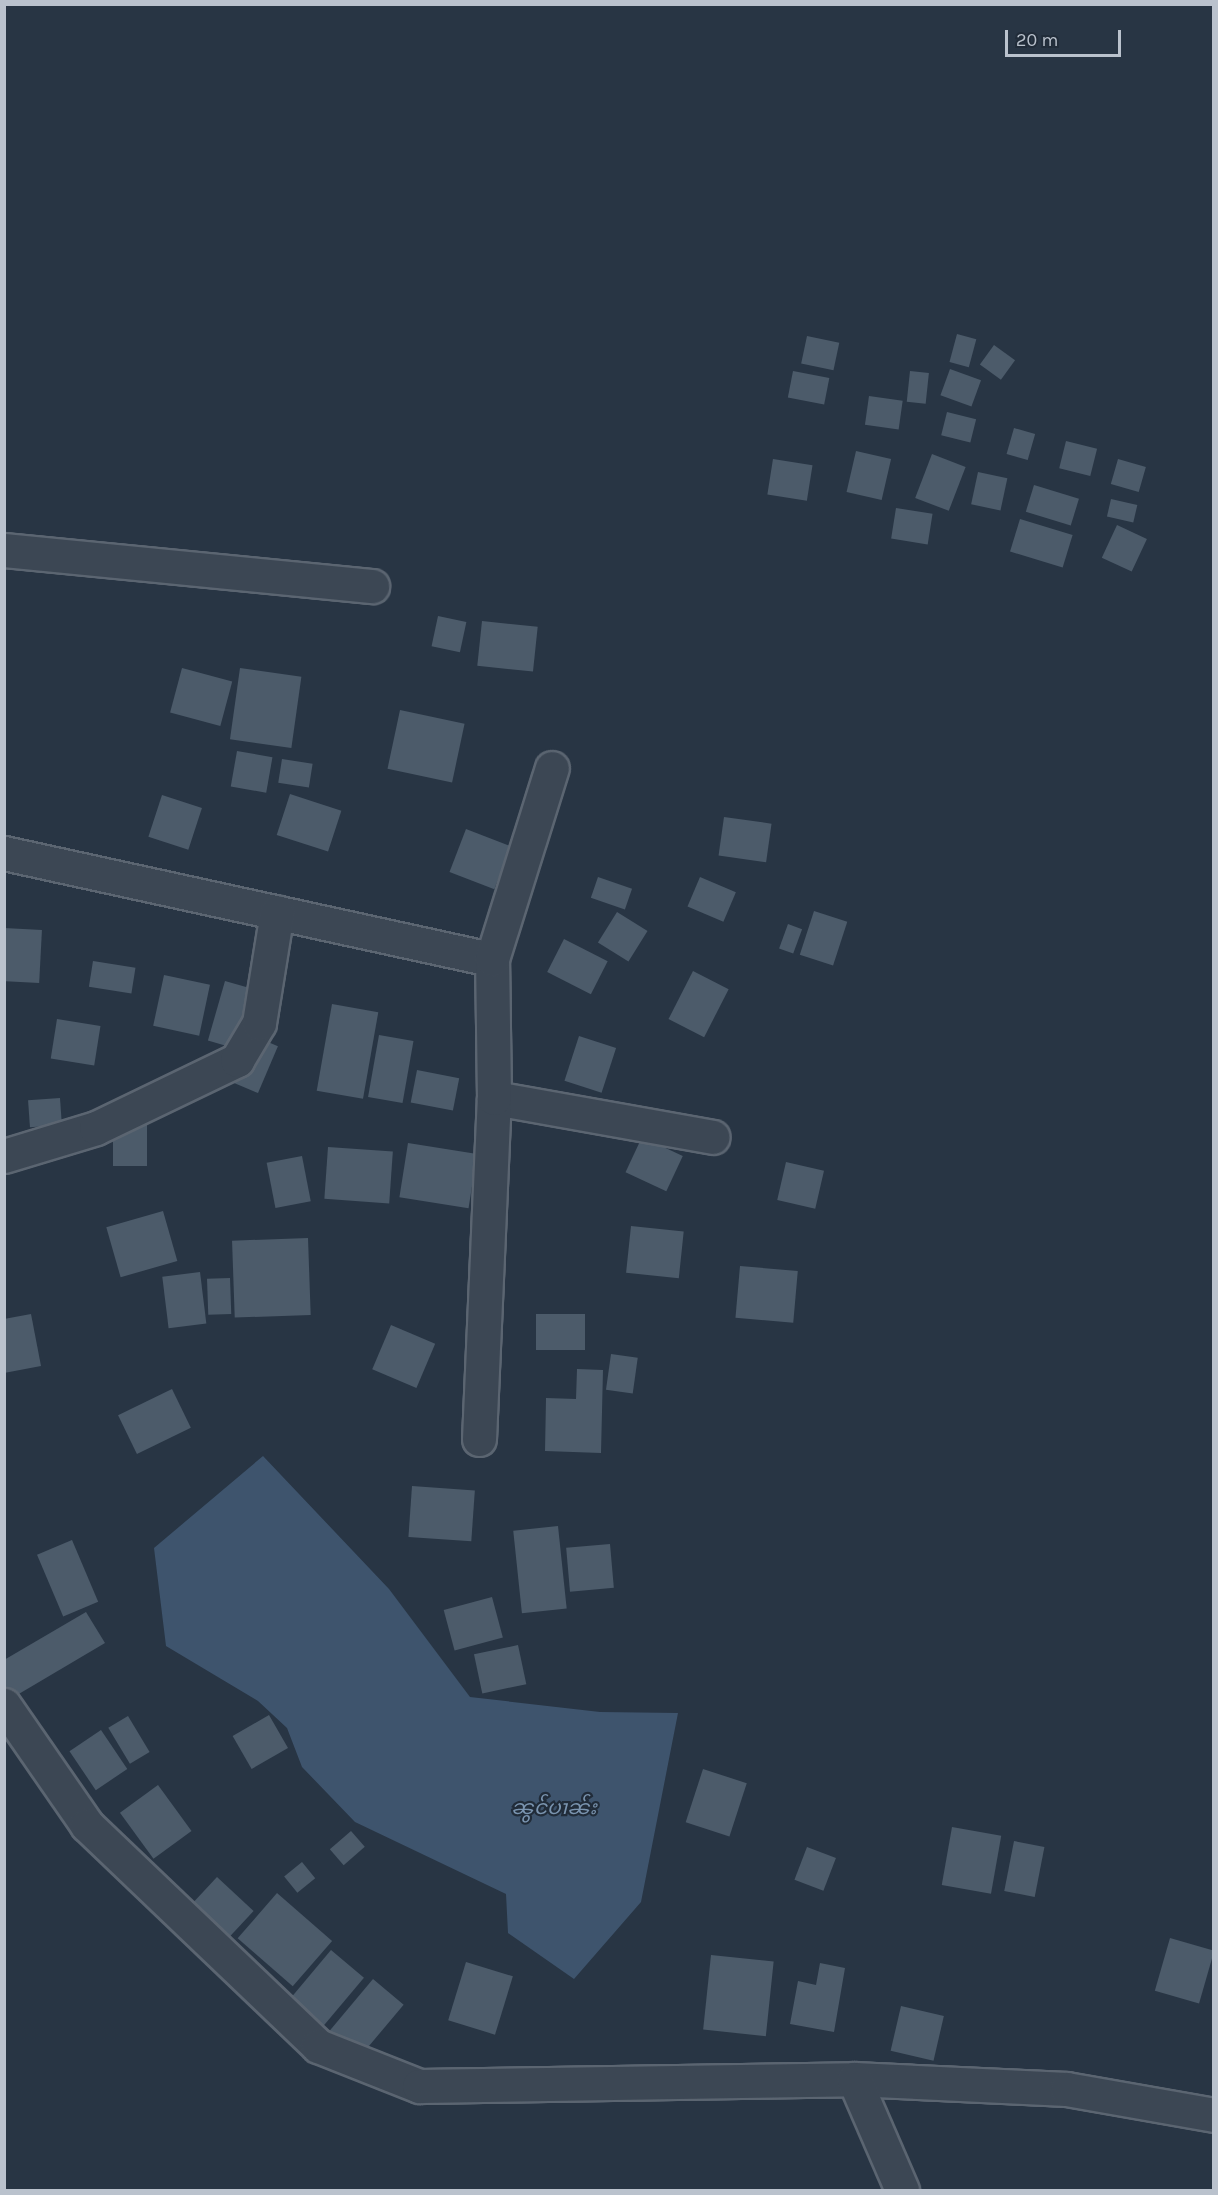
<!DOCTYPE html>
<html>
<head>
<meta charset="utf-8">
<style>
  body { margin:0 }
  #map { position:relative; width:1218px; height:2195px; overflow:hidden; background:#283544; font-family:Karla,"Noto Sans Myanmar",sans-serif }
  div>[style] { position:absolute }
  .water>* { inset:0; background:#3e546d }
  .building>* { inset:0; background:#4c5b6a; transform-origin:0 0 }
  .roads { filter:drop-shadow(2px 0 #5b6571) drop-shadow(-2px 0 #5b6571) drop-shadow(0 2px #5b6571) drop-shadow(0 -2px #5b6571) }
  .minor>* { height:33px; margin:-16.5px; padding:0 16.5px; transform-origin:16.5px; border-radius:16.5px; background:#3c4754 }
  span { translate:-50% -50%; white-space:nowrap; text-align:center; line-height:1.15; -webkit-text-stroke:4.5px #212c39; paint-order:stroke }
  .water-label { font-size:20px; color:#7a94af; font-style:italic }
  .frame { position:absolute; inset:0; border:6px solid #bac2cd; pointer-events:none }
  .scale { position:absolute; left:1005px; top:30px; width:116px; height:27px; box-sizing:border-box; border:3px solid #bac2cd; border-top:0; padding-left:8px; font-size:18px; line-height:21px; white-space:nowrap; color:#bac2cd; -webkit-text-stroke:4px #212c39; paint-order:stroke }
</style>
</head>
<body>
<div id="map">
  <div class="water">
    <div style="clip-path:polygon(263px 1456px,389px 1589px,470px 1697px,600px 1712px,678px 1713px,641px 1902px,574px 1979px,508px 1933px,506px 1894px,355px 1822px,302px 1767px,287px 1728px,258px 1701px,166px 1646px,154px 1548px)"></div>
  </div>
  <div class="building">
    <div style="left:957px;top:334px;width:20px;height:29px;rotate:15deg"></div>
    <div style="left:807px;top:336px;width:33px;height:28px;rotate:12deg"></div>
    <div style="left:994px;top:345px;width:26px;height:24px;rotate:36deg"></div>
    <div style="left:950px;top:369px;width:33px;height:28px;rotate:20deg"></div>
    <div style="left:793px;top:371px;width:37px;height:27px;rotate:11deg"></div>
    <div style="left:910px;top:371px;width:19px;height:31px;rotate:6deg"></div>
    <div style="left:869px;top:396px;width:34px;height:29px;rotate:8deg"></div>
    <div style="left:947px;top:412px;width:30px;height:24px;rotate:14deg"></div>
    <div style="left:1014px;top:428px;width:22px;height:27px;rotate:16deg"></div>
    <div style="left:1066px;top:441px;width:32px;height:28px;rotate:14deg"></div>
    <div style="left:856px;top:451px;width:36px;height:42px;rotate:13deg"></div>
    <div style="left:932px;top:454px;width:36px;height:47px;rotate:21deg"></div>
    <div style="left:773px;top:459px;width:40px;height:36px;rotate:9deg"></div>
    <div style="left:1118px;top:459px;width:29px;height:26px;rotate:16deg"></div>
    <div style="left:978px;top:472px;width:30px;height:33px;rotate:12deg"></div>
    <div style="left:1034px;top:485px;width:47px;height:28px;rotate:17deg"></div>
    <div style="left:1111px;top:499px;width:27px;height:18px;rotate:13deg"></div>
    <div style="left:896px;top:508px;width:37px;height:31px;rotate:9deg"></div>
    <div style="left:1020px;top:519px;width:55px;height:34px;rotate:17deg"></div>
    <div style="left:1117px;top:525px;width:33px;height:36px;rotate:25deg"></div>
    <div style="left:438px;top:616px;width:29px;height:31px;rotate:12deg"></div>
    <div style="left:482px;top:621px;width:56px;height:45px;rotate:6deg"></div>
    <div style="left:182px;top:668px;width:52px;height:46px;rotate:15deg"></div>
    <div style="left:240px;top:668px;width:62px;height:72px;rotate:8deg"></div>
    <div style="left:400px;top:710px;width:66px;height:60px;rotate:12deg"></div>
    <div style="left:237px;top:751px;width:36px;height:36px;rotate:10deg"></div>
    <div style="left:282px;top:759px;width:31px;height:24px;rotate:9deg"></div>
    <div style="left:290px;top:794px;width:54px;height:43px;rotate:18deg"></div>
    <div style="left:162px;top:795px;width:42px;height:44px;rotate:18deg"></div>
    <div style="left:724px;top:817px;width:48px;height:39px;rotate:8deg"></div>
    <div style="left:466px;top:829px;width:48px;height:46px;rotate:21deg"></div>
    <div style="left:598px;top:877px;width:36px;height:22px;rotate:19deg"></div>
    <div style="left:700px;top:877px;width:39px;height:32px;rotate:23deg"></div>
    <div style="left:814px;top:911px;width:35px;height:46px;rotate:18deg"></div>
    <div style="left:617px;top:912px;width:36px;height:36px;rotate:32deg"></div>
    <div style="left:788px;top:924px;width:15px;height:26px;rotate:20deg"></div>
    <div style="left:4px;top:928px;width:38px;height:53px;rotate:3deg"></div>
    <div style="left:564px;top:939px;width:49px;height:37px;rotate:27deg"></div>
    <div style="left:93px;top:961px;width:43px;height:26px;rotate:9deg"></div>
    <div style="left:693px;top:971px;width:40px;height:54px;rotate:27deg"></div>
    <div style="left:164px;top:975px;width:47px;height:52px;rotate:12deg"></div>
    <div style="left:225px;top:981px;width:32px;height:62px;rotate:16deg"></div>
    <div style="left:332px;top:1004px;width:47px;height:88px;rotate:10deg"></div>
    <div style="left:57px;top:1019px;width:44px;height:40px;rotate:9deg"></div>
    <div style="left:379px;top:1035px;width:35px;height:63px;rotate:10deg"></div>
    <div style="left:254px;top:1036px;width:26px;height:51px;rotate:23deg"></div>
    <div style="left:579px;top:1036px;width:39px;height:47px;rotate:18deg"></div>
    <div style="left:417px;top:1070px;width:43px;height:33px;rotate:11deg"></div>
    <div style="left:60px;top:1098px;width:27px;height:32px;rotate:86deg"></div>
    <div style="left:113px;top:1121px;width:34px;height:45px"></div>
    <div style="left:642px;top:1137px;width:45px;height:39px;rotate:25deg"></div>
    <div style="left:408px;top:1143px;width:70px;height:55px;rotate:9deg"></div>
    <div style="left:328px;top:1147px;width:65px;height:52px;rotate:4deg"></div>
    <div style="left:302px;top:1156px;width:46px;height:36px;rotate:79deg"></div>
    <div style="left:786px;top:1162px;width:39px;height:39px;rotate:13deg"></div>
    <div style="left:163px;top:1211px;width:52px;height:59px;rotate:74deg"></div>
    <div style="left:631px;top:1226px;width:53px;height:47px;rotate:6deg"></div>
    <div style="left:308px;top:1238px;width:77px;height:76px;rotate:88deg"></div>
    <div style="left:740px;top:1266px;width:58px;height:52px;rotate:5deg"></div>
    <div style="left:200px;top:1272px;width:52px;height:38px;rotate:83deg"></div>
    <div style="left:230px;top:1278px;width:36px;height:23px;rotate:88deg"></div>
    <div style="clip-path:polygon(31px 1314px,41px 1366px,4px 1373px,4px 1319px)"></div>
    <div style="left:585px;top:1314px;width:36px;height:49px;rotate:90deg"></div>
    <div style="left:391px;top:1325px;width:48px;height:48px;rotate:23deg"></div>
    <div style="left:611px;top:1354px;width:27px;height:36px;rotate:8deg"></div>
    <div style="clip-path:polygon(577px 1369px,603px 1370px,601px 1453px,545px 1451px,546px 1398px,576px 1399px)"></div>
    <div style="left:172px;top:1389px;width:43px;height:60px;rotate:64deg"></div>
    <div style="left:412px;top:1486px;width:63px;height:51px;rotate:4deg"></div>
    <div style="left:558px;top:1526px;width:83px;height:45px;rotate:84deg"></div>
    <div style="left:72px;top:1540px;width:67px;height:38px;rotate:67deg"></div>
    <div style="left:610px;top:1544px;width:44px;height:44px;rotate:85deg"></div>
    <div style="left:492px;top:1597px;width:42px;height:50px;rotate:75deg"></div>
    <div style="clip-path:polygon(86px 1612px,105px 1643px,12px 1698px,4px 1684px,4px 1660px)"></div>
    <div style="left:518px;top:1645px;width:40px;height:45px;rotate:78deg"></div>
    <div style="left:269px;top:1715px;width:38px;height:42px;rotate:60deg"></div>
    <div style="left:128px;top:1716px;width:42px;height:23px;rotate:59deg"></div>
    <div style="left:101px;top:1730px;width:47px;height:38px;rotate:56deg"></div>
    <div style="left:703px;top:1769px;width:46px;height:56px;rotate:18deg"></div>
    <div style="left:158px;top:1785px;width:57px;height:47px;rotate:54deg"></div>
    <div style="left:952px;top:1827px;width:50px;height:59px;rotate:10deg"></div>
    <div style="left:351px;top:1831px;width:21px;height:28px;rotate:49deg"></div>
    <div style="left:1014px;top:1841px;width:31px;height:51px;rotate:11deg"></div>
    <div style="left:807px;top:1847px;width:31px;height:35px;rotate:21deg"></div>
    <div style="left:302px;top:1862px;width:21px;height:23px;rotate:51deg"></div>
    <div style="left:217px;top:1877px;width:50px;height:43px;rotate:43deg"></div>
    <div style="left:277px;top:1893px;width:73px;height:60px;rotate:41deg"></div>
    <div style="left:1170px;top:1938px;width:46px;height:55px;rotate:16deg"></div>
    <div style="left:331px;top:1950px;width:43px;height:72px;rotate:40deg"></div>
    <div style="left:711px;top:1955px;width:63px;height:75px;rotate:6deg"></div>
    <div style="left:466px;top:1962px;width:49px;height:61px;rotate:17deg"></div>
    <div style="clip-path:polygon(820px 1963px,845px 1968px,834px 2032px,790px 2024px,798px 1981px,816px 1985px)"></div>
    <div style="left:373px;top:1979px;width:40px;height:71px;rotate:40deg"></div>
    <div style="left:901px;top:2006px;width:44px;height:46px;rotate:13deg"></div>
  </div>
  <div class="roads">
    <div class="minor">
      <div style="left:4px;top:550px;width:370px;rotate:5.6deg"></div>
      <div style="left:4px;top:853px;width:499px;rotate:12.3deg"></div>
      <div style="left:494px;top:1098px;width:222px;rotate:10.1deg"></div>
      <div style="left:4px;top:1156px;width:96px;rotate:-16.9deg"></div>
      <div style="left:96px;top:1128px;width:157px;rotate:-25.7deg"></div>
      <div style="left:237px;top:1060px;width:43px;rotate:-59.3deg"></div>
      <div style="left:259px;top:1023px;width:112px;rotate:-80.8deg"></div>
      <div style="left:479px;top:1439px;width:341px;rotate:-87.5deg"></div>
      <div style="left:494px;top:1098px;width:139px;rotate:-90.8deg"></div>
      <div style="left:492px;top:959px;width:200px;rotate:-72.6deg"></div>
      <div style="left:4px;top:1705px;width:146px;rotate:55.3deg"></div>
      <div style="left:87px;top:1825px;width:320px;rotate:43.7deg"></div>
      <div style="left:318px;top:2046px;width:109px;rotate:21.6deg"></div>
      <div style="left:419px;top:2086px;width:435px;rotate:-0.9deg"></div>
      <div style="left:854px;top:2079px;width:213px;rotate:2.7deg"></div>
      <div style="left:1067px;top:2089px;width:149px;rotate:10deg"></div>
      <div style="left:854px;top:2079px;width:121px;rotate:66.6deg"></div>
    </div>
  </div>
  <div class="water-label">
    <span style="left:554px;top:1807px">ၼွင်ပၢၼ်း</span>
  </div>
  <div class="frame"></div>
  <div class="scale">20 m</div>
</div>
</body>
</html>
